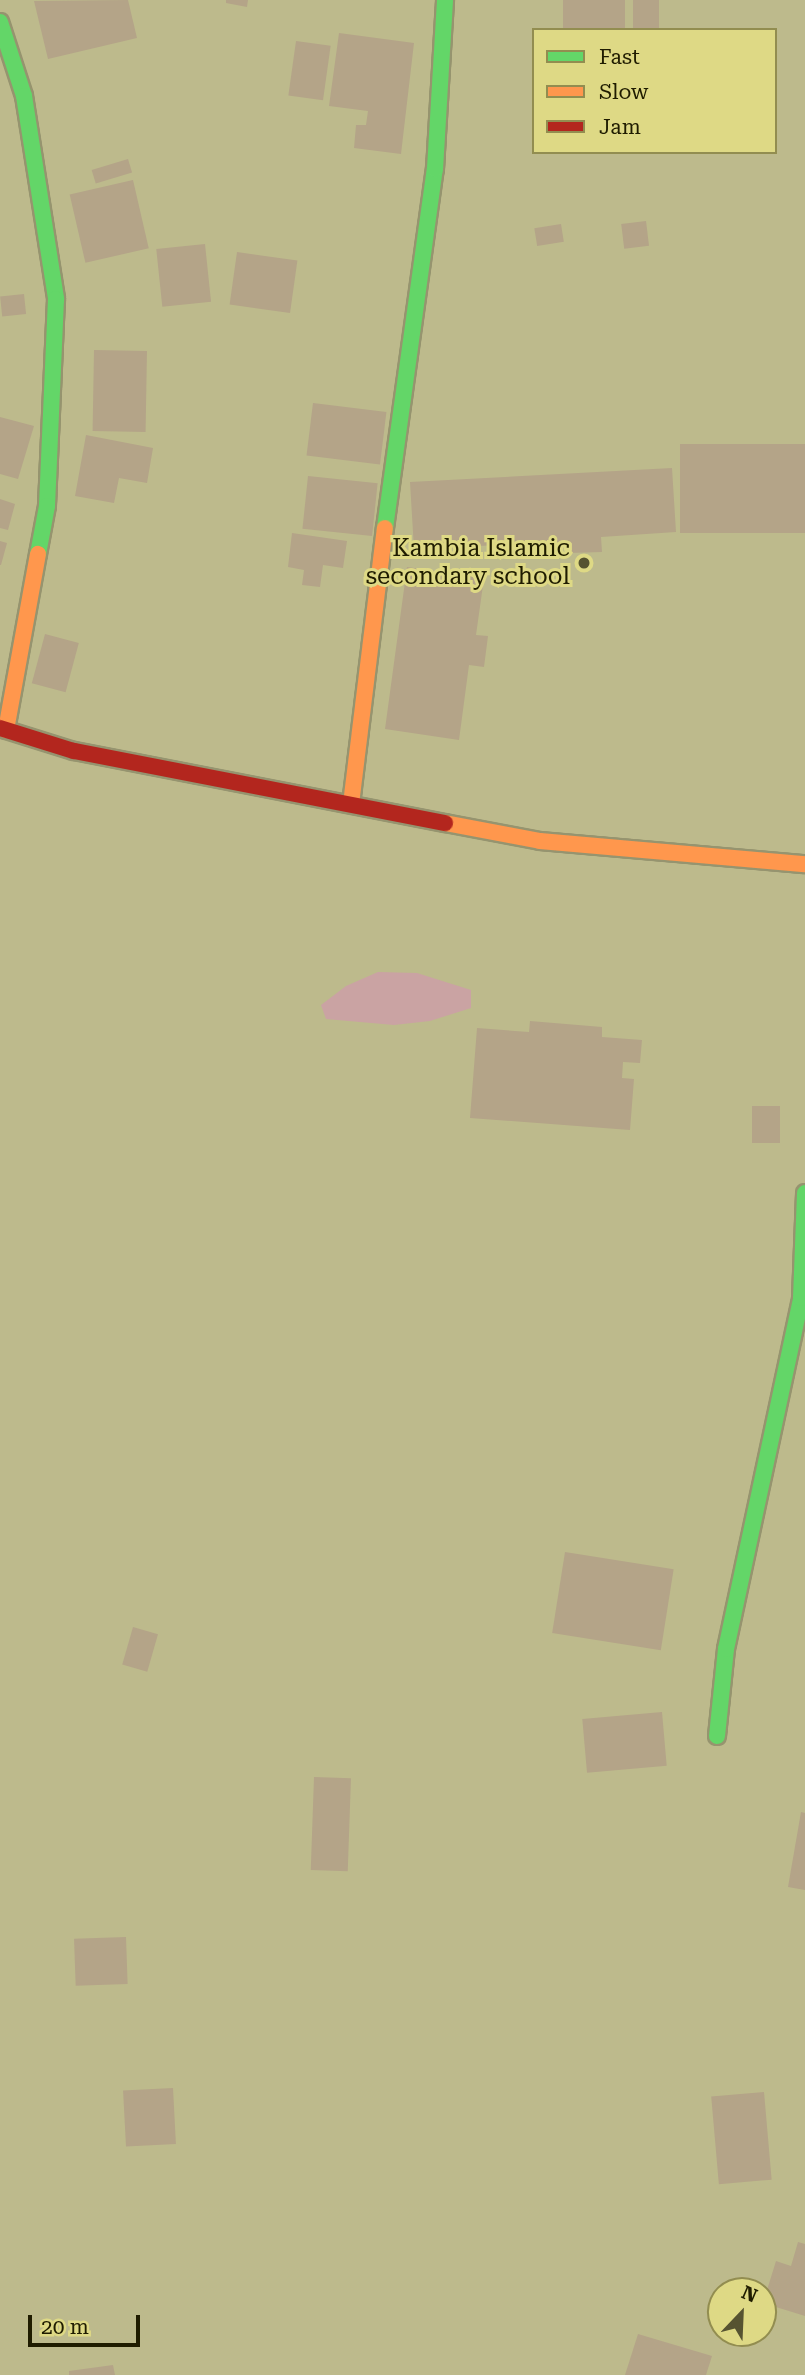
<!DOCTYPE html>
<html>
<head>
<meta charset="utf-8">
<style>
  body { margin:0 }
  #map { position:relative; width:805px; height:2375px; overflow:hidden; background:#bdba8c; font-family:"Roboto Serif",serif }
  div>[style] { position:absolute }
  .green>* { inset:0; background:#caa3a3 }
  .building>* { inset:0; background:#b4a488; transform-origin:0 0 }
  .roads { filter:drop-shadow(2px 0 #96946f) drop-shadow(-2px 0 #96946f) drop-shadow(0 2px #96946f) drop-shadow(0 -2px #96946f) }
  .fast>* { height:16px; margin:-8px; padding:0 8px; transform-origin:8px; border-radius:8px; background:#63d668 }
  .slow>* { height:16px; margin:-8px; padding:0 8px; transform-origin:8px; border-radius:8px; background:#ff974d }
  .jam>* { height:16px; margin:-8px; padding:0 8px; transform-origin:8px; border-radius:8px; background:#b3261e }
  .dots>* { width:19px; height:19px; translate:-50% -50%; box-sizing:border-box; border:4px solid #ded985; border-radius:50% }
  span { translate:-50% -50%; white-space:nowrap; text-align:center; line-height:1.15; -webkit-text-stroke:6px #ded985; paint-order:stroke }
  .poi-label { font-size:24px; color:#1f1c00 }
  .right { translate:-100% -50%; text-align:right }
  .legend { position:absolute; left:532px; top:28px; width:245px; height:126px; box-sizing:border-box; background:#ded985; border:2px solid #928d50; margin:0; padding:9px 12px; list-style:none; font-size:21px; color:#1f1c00 }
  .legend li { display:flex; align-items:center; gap:14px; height:35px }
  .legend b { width:35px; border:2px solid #928d50 }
  .north { position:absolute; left:707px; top:2277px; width:70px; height:70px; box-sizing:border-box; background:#ded985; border:2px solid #928d50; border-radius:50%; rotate:23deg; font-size:19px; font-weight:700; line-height:28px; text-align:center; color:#1f1c00 }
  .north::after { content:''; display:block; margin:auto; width:24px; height:32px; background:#565331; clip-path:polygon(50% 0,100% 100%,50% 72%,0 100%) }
  .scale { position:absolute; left:28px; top:2315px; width:112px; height:32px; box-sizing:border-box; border:4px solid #1f1c00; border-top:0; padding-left:9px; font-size:21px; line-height:24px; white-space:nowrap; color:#1f1c00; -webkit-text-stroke:5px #ded985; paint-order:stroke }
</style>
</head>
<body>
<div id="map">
  <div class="green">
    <div style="clip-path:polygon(378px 972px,417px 973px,471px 990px,471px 1008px,430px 1021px,394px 1025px,326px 1019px,321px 1005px,346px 986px)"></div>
  </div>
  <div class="building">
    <div style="clip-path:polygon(128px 0,137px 38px,48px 59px,34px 1px)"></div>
    <div style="clip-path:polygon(226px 0,248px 0,247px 7px,226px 3px)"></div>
    <div style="left:563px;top:0;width:62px;height:30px"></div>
    <div style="left:633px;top:0;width:26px;height:30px"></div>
    <div style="clip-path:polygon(339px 33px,414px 43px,401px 154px,354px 148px,356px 125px,366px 125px,368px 111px,329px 106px)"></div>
    <div style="left:296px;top:41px;width:35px;height:55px;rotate:8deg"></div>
    <div style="left:128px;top:159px;width:14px;height:38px;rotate:73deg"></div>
    <div style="left:133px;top:180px;width:70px;height:65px;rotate:77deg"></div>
    <div style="left:646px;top:221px;width:25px;height:25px;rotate:83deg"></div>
    <div style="left:561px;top:224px;width:18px;height:27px;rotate:81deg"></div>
    <div style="left:205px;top:244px;width:58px;height:49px;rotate:84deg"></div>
    <div style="left:237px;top:252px;width:61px;height:53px;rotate:8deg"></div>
    <div style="left:24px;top:294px;width:20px;height:24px;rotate:84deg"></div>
    <div style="left:94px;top:350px;width:53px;height:81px;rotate:1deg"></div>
    <div style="left:313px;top:403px;width:74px;height:53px;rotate:7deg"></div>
    <div style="clip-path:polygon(0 417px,34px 426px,18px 479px,0 474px)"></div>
    <div style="clip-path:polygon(86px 435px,153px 448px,147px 483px,119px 478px,114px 503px,75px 496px)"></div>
    <div style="left:805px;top:444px;width:89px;height:125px;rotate:90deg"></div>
    <div style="clip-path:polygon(672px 468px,676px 532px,601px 537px,602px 552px,567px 553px,566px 542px,414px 549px,410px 482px)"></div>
    <div style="left:308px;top:476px;width:70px;height:53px;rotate:6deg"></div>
    <div style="clip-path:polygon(0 499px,15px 504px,8px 530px,0 528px)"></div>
    <div style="clip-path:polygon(292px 533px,347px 541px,343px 568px,323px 565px,320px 587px,302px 585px,304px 570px,288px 567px)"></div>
    <div style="clip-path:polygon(0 541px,7px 543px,1px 565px,0 565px)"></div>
    <div style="clip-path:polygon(407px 567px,484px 578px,476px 635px,488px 636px,484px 667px,469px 665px,459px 740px,385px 729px)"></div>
    <div style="left:45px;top:634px;width:35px;height:51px;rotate:15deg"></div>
    <div style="clip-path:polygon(530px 1021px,602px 1027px,602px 1037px,642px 1040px,640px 1063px,623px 1062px,622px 1078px,634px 1079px,630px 1130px,470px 1118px,477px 1028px,529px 1032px)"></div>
    <div style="left:752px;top:1106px;width:28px;height:37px"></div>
    <div style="left:565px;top:1552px;width:110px;height:82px;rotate:9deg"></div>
    <div style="left:133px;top:1627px;width:26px;height:39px;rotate:16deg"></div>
    <div style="left:662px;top:1712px;width:54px;height:80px;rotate:85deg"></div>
    <div style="left:314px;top:1777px;width:37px;height:93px;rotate:2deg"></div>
    <div style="clip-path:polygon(801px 1812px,805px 1813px,805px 1890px,788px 1887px)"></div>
    <div style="left:126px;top:1937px;width:47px;height:52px;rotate:88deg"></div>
    <div style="left:173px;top:2088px;width:56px;height:50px;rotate:87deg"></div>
    <div style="left:764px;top:2092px;width:88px;height:53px;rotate:85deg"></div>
    <div style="clip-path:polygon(798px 2242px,805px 2244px,805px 2316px,763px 2303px,776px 2261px,791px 2266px)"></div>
    <div style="clip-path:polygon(638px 2334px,712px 2356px,706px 2375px,625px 2375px)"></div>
    <div style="clip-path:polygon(113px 2365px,115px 2375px,69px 2375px,69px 2371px)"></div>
  </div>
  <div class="roads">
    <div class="fast">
      <div style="left:0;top:22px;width:78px;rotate:72deg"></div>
      <div style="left:24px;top:96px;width:206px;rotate:81deg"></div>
      <div style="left:56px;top:299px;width:207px;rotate:92.5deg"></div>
      <div style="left:47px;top:506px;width:49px;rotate:100.6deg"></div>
      <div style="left:385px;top:528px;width:362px;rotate:-82.1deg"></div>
      <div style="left:435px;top:169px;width:169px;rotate:-86.6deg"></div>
      <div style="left:717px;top:1736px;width:87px;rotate:-84.1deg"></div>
      <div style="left:726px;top:1649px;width:359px;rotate:-77.9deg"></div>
      <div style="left:801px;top:1298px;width:105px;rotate:-87.8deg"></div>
    </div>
    <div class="slow">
      <div style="left:6px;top:730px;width:179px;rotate:-79.7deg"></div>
      <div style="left:351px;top:804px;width:278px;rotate:-83deg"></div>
      <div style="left:445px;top:823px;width:97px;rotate:10.7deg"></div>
      <div style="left:540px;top:841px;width:266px;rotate:5deg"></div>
    </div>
    <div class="jam">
      <div style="left:0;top:728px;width:77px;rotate:17.3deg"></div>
      <div style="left:74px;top:751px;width:378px;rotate:11deg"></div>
    </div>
  </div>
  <div class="dots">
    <div style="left:584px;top:563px;background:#565331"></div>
  </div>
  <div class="poi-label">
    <span class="right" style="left:570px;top:563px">Kambia Islamic<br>secondary school</span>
  </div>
  <ul class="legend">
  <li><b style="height:9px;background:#63d668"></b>Fast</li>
  <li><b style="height:9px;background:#ff974d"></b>Slow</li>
  <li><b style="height:9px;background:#b3261e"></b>Jam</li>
  </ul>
  <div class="north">N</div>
  <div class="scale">20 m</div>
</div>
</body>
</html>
